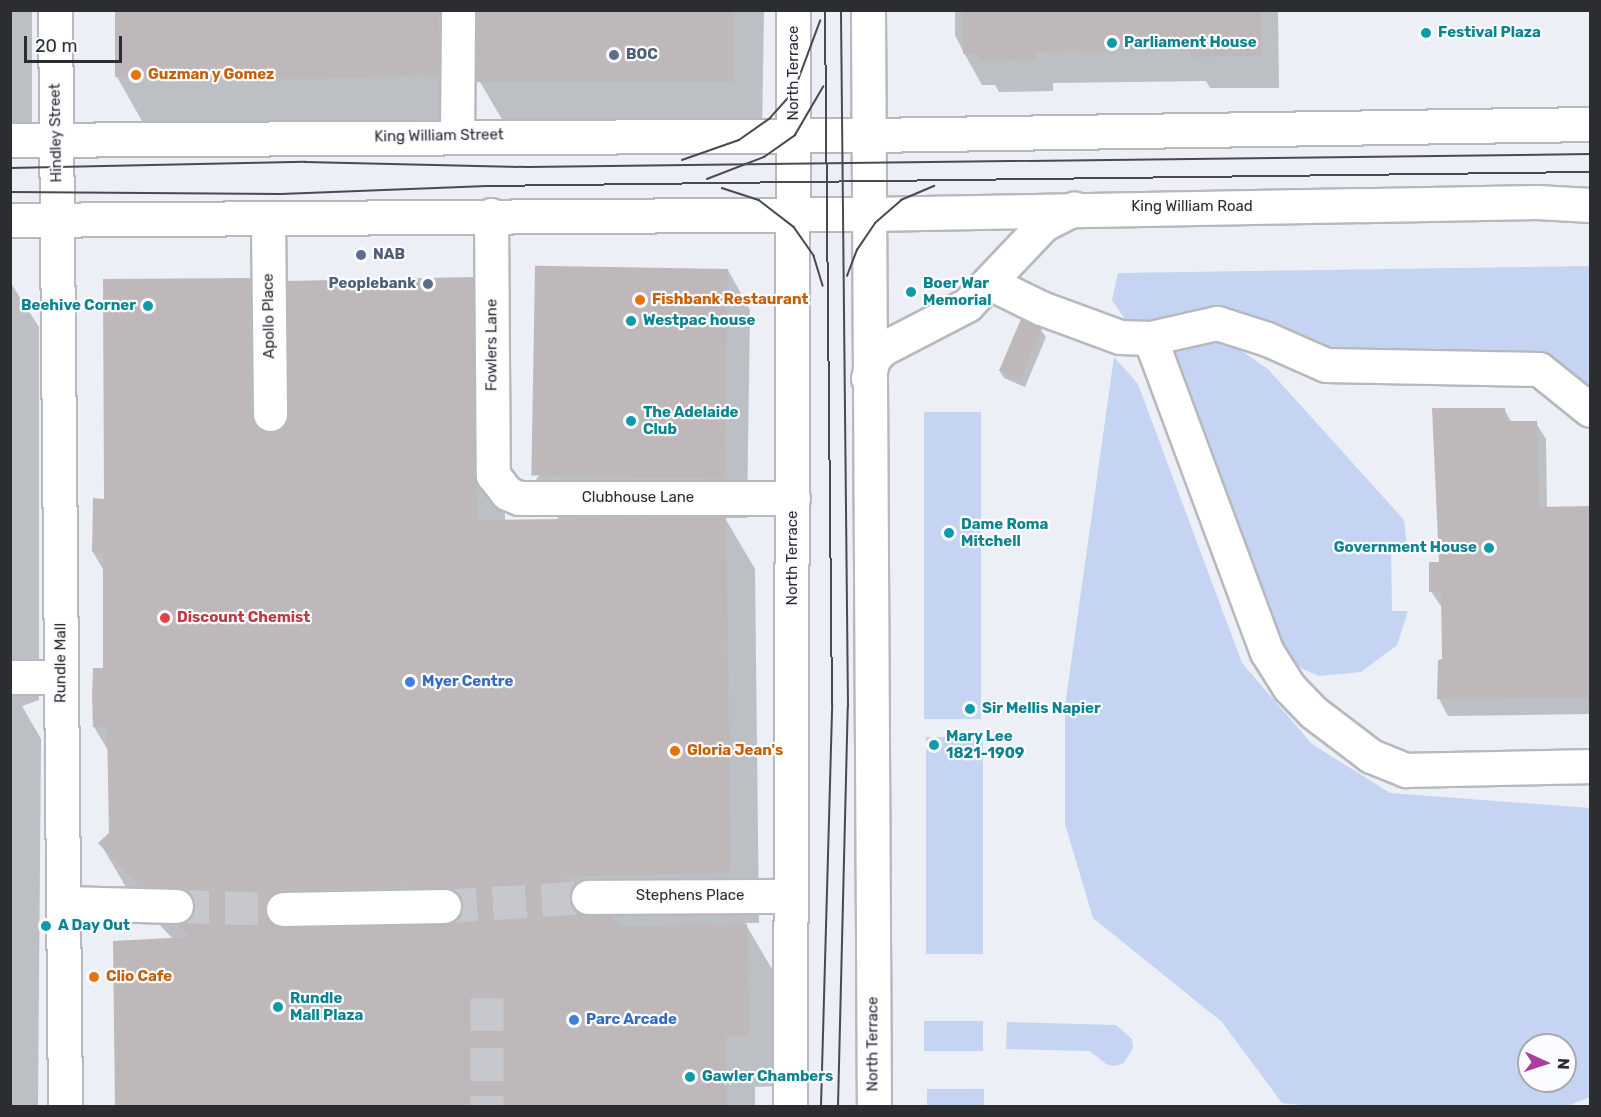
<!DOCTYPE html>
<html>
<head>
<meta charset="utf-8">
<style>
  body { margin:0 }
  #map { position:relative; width:1601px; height:1117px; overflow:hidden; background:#eceff5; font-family:Rubik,sans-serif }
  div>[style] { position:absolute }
  .green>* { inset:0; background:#c5d4f2; transform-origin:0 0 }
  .shadow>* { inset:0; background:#0003; transform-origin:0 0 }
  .building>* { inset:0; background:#bfb8ba; transform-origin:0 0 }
  .minor-tunnel>* { height:33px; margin-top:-16.5px; transform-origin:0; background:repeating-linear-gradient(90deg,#c6c8ce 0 33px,transparent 0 49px) }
  .roads { filter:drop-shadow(2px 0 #b7b9bf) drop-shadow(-2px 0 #b7b9bf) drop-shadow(0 2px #b7b9bf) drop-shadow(0 -2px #b7b9bf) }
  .minor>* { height:33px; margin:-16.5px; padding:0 16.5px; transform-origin:16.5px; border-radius:16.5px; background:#fff }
  .major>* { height:33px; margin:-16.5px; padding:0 16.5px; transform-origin:16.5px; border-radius:16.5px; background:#fff }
  .tram>* { height:1.5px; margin:-0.75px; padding:0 0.75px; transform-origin:0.75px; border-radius:0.75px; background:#484a4d }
  .dots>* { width:16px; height:16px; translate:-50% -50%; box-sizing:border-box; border:3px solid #fbfcff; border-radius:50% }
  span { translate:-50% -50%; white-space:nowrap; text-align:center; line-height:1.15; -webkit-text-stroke:4.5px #fbfcff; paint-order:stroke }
  .culture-label { font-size:15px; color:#0d838f; font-weight:700 }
  .left { translate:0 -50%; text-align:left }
  .right { translate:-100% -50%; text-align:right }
  .service-label { font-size:15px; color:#4e5e75; font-weight:700 }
  .street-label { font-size:15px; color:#2c2d30 }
  .food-label { font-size:15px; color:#c56008; font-weight:700 }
  .health-label { font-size:15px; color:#be3a42; font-weight:700 }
  .shop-label { font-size:15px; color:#366cbe; font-weight:700 }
  .frame { position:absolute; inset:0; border:12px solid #2c2d30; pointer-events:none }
  .north { position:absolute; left:1517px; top:1033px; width:60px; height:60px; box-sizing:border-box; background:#fbfcff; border:2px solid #a8a9ac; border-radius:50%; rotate:93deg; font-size:16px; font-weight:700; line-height:24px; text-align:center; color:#2c2d30 }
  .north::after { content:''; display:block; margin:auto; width:21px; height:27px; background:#a83fa0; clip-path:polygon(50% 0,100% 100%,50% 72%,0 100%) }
  .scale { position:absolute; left:24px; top:36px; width:98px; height:27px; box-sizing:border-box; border:3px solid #2c2d30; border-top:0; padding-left:8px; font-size:18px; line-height:21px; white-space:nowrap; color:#2c2d30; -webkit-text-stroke:4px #fbfcff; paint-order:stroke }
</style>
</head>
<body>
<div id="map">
  <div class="green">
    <div style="clip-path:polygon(1590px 266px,1590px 408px,1545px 368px,1318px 350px,1130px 327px,1112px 300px,1118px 273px)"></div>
    <div style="clip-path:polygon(1179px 340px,1228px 342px,1268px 369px,1404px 520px,1407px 548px,1391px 549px,1392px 611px,1408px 611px,1397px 645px,1361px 672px,1319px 676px,1289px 663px,1170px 375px)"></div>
    <div style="clip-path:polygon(evenodd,1114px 357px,1138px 384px,1242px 663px,1312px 744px,1390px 793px,1590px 808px,1590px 1097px,1567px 1106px,1311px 1106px,1282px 1103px,1222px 1022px,1093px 918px,1065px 824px,1065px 706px,1114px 357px,1529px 1045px,1565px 1045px,1565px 1081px,1529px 1081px,1529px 1045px)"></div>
    <div style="left:924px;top:412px;width:57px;height:307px"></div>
    <div style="left:926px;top:737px;width:57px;height:217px"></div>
    <div style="left:924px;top:1021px;width:59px;height:30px"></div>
    <div style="clip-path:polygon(1007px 1022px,1116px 1025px,1132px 1039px,1133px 1048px,1124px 1063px,1114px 1066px,1106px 1064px,1090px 1051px,1006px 1049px)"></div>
    <div style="left:984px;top:1089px;width:17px;height:57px;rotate:90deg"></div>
  </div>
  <div class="shadow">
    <div style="left:10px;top:10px;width:22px;height:115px"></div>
    <div style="clip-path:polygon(116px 10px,764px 10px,762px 136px,510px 133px,480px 82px,479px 42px,468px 61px,467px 126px,146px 128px,117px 77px)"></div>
    <div style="clip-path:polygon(955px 10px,1278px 10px,1279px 88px,1210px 88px,1206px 81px,1053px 83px,1053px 91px,999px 92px,995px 85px,982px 85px,964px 53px,955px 35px)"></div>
    <div style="clip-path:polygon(728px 270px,750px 310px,747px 518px,725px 518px,755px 569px,759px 923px,745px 923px,776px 976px,777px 1086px,755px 1087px,755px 1106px,116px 1106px,173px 939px,130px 894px,100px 843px,110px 833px,109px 752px,94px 727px,105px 669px,104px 571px,93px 552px,105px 500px,249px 280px,278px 330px,279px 434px,472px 279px,501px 330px,505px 521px,559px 520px,536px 479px)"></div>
    <div style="clip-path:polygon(10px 282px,39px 327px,39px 700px,22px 706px,41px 739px,38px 1106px,10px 1106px)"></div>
    <div style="clip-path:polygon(1041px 330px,1046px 337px,1025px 387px,1004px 378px,999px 370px)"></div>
    <div style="clip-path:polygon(1504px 409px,1512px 423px,1536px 423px,1546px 439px,1547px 509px,1590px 508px,1590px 714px,1448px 716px,1439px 699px,1439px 661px,1443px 661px,1442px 608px,1431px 591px)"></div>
  </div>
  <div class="building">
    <div style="clip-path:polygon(115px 10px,439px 10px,439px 75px,310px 79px,115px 77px)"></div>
    <div style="left:477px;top:10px;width:257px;height:72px"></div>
    <div style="clip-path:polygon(962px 10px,1261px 10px,1261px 56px,1191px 57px,1190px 50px,1035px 52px,1036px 59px,979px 61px,979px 54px,963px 54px)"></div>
    <div style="left:728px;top:269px;width:210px;height:193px;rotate:91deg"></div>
    <div style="clip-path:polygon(evenodd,473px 277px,477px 520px,726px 517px,731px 873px,566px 877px,575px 885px,569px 898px,578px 913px,610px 916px,621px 926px,747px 924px,749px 1036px,726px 1036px,727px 1107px,115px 1107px,113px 941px,189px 937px,177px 924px,192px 916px,195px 906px,185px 890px,140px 886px,98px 843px,109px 833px,107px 727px,93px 727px,92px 696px,93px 668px,103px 668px,103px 553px,92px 552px,93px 498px,104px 499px,103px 279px,250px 278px,251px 414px,254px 424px,270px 433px,280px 430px,289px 414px,287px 281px,473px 277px,444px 887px,460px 896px,463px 906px,454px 922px,444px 925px,283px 928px,273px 925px,264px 910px,267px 899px,283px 890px,444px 887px)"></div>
    <div style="left:1021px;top:319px;width:23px;height:56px;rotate:23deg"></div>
    <div style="clip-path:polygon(1432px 408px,1505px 408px,1506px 421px,1537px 421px,1539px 507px,1590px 506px,1590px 698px,1437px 699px,1438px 660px,1442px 659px,1441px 591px,1429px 592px,1429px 562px,1439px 562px)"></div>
  </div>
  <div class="minor-tunnel">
    <div style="left:176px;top:906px;width:107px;rotate:1.6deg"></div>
    <div style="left:444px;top:906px;width:144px;rotate:-3.6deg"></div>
    <div style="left:487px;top:998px;width:108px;rotate:90deg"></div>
  </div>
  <div class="roads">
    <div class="minor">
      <div style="left:55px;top:10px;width:1096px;rotate:89.48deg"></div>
      <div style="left:457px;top:136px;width:126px;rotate:-89.5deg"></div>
      <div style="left:491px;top:215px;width:260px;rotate:89.6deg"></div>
      <div style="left:493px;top:475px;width:23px;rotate:52deg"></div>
      <div style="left:507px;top:493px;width:13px;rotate:23deg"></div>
      <div style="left:519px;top:498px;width:274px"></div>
      <div style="left:268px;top:218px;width:196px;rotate:89.4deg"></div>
      <div style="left:990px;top:283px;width:57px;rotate:26.1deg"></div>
      <div style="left:1041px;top:308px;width:84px;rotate:20.2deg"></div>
      <div style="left:1120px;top:337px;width:30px;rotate:2deg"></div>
      <div style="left:1150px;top:338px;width:69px;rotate:-12.6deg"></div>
      <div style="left:1217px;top:323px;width:52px;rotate:17.7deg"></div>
      <div style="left:1267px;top:339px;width:64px;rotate:23.8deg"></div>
      <div style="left:1326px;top:365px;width:213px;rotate:1.1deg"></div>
      <div style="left:1539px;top:369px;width:65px;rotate:38.8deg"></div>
      <div style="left:1150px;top:338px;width:335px;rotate:69.6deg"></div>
      <div style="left:1267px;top:652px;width:41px;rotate:57.8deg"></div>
      <div style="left:1289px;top:687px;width:35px;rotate:46deg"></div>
      <div style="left:1313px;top:712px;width:73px;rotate:37.2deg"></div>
      <div style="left:1371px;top:756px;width:38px;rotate:22deg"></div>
      <div style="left:1406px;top:770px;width:184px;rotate:-1.2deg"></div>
      <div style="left:10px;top:677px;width:51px"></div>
      <div style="left:588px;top:897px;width:203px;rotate:-0.3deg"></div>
      <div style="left:64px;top:903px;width:112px;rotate:1.5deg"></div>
      <div style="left:283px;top:909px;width:161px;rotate:-1.1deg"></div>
    </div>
    <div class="major">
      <div style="left:868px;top:10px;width:1096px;rotate:89.69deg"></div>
      <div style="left:10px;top:140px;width:858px;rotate:-0.33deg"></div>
      <div style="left:868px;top:135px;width:722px;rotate:-0.87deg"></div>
      <div style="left:10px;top:220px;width:858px;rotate:-0.4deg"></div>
      <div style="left:868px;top:214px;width:669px;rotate:-1.03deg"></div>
      <div style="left:1537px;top:202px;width:53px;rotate:3.2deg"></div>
      <div style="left:868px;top:378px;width:20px;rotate:-75deg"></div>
      <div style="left:873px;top:359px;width:13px;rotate:-48deg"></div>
      <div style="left:882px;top:349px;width:96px;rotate:-27.4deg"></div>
      <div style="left:967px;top:305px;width:112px;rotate:-46.5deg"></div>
      <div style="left:1044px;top:224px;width:34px;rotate:-27deg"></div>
      <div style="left:790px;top:1106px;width:1096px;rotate:-89.84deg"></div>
    </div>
  </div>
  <div class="tram">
    <div style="left:682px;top:160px;width:60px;rotate:-19.3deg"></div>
    <div style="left:739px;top:140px;width:38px;rotate:-35deg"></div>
    <div style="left:770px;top:118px;width:36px;rotate:-48deg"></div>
    <div style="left:794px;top:91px;width:75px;rotate:-69.6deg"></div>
    <div style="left:10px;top:168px;width:295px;rotate:-1.2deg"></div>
    <div style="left:305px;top:162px;width:223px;rotate:1.3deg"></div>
    <div style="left:528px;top:167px;width:1062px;rotate:-0.7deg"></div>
    <div style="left:707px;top:179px;width:61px;rotate:-21.1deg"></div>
    <div style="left:764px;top:157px;width:38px;rotate:-35deg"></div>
    <div style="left:795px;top:135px;width:56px;rotate:-59.7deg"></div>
    <div style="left:722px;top:188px;width:39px;rotate:18deg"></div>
    <div style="left:759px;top:200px;width:44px;rotate:37.6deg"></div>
    <div style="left:794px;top:227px;width:35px;rotate:55deg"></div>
    <div style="left:814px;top:256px;width:31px;rotate:73deg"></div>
    <div style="left:10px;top:192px;width:271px;rotate:0.4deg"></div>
    <div style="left:281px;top:194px;width:206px;rotate:-2.2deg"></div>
    <div style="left:487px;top:186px;width:1103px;rotate:-0.73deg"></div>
    <div style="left:847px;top:276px;width:28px;rotate:-69deg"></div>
    <div style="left:857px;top:250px;width:32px;rotate:-56deg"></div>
    <div style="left:875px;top:223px;width:35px;rotate:-41deg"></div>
    <div style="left:901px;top:200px;width:36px;rotate:-23deg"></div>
    <div style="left:821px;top:1106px;width:401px;rotate:-88.4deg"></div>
    <div style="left:832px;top:705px;width:695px;rotate:-90.58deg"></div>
    <div style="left:838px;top:1106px;width:399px;rotate:-88.6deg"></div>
    <div style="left:848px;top:707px;width:697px;rotate:-90.58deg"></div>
  </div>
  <div class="dots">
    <div style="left:1426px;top:33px;background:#0f9aa8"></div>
    <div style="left:1112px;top:43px;background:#0f9aa8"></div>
    <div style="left:614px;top:55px;background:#5c6f8a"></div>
    <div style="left:136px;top:75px;background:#e8710a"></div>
    <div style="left:361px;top:255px;background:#5c6f8a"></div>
    <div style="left:428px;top:284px;background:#5c6f8a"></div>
    <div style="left:911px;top:292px;background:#0f9aa8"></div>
    <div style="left:640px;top:300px;background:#e8710a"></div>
    <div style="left:148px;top:306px;background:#0f9aa8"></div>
    <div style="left:631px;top:321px;background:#0f9aa8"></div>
    <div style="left:631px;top:421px;background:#0f9aa8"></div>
    <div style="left:949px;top:533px;background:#0f9aa8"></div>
    <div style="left:1489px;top:548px;background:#0f9aa8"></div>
    <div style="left:165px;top:618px;background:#e0444e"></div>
    <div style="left:410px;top:682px;background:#3f7fe0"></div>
    <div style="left:970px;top:709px;background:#0f9aa8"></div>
    <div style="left:934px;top:745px;background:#0f9aa8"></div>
    <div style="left:675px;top:751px;background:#e8710a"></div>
    <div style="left:46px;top:926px;background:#0f9aa8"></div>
    <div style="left:94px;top:977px;background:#e8710a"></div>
    <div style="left:278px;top:1007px;background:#0f9aa8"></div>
    <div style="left:574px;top:1020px;background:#3f7fe0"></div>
    <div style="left:690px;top:1077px;background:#0f9aa8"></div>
  </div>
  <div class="culture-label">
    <span class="left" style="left:1438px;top:33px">Festival Plaza</span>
    <span class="left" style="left:1124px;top:43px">Parliament House</span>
    <span class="left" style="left:923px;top:292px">Boer War<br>Memorial</span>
    <span class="right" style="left:136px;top:306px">Beehive Corner</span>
    <span class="left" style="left:643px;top:321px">Westpac house</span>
    <span class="left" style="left:643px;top:421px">The Adelaide<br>Club</span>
    <span class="left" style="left:961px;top:533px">Dame Roma<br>Mitchell</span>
    <span class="right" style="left:1477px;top:548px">Government House</span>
    <span class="left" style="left:982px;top:709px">Sir Mellis Napier</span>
    <span class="left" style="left:946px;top:745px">Mary Lee<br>1821-1909</span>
    <span class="left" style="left:58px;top:926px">A Day Out</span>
    <span class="left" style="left:290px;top:1007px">Rundle<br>Mall Plaza</span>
    <span class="left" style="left:702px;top:1077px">Gawler Chambers</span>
  </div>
  <div class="service-label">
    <span class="left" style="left:626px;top:55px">BOC</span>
    <span class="left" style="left:373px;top:255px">NAB</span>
    <span class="right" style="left:416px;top:284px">Peoplebank</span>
  </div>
  <div class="street-label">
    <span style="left:794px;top:73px;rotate:-90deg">North Terrace</span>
    <span style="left:56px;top:133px;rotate:-91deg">Hindley Street</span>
    <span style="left:439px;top:136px;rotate:-1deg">King William Street</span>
    <span style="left:1192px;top:207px">King William Road</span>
    <span style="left:269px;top:316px;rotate:-91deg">Apollo Place</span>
    <span style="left:492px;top:345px;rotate:-90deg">Fowlers Lane</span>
    <span style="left:638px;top:498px">Clubhouse Lane</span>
    <span style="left:793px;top:558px;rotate:-90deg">North Terrace</span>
    <span style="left:61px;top:663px;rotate:-90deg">Rundle Mall</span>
    <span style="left:690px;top:896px">Stephens Place</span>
    <span style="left:873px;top:1044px;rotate:-90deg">North Terrace</span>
  </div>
  <div class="food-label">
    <span class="left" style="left:148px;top:75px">Guzman y Gomez</span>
    <span class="left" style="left:652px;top:300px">Fishbank Restaurant</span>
    <span class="left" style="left:687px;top:751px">Gloria Jean's</span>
    <span class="left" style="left:106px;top:977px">Clio Cafe</span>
  </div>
  <div class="health-label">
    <span class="left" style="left:177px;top:618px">Discount Chemist</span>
  </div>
  <div class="shop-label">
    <span class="left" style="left:422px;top:682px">Myer Centre</span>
    <span class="left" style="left:586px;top:1020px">Parc Arcade</span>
  </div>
  <div class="frame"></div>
  <div class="north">N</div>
  <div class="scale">20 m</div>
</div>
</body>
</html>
